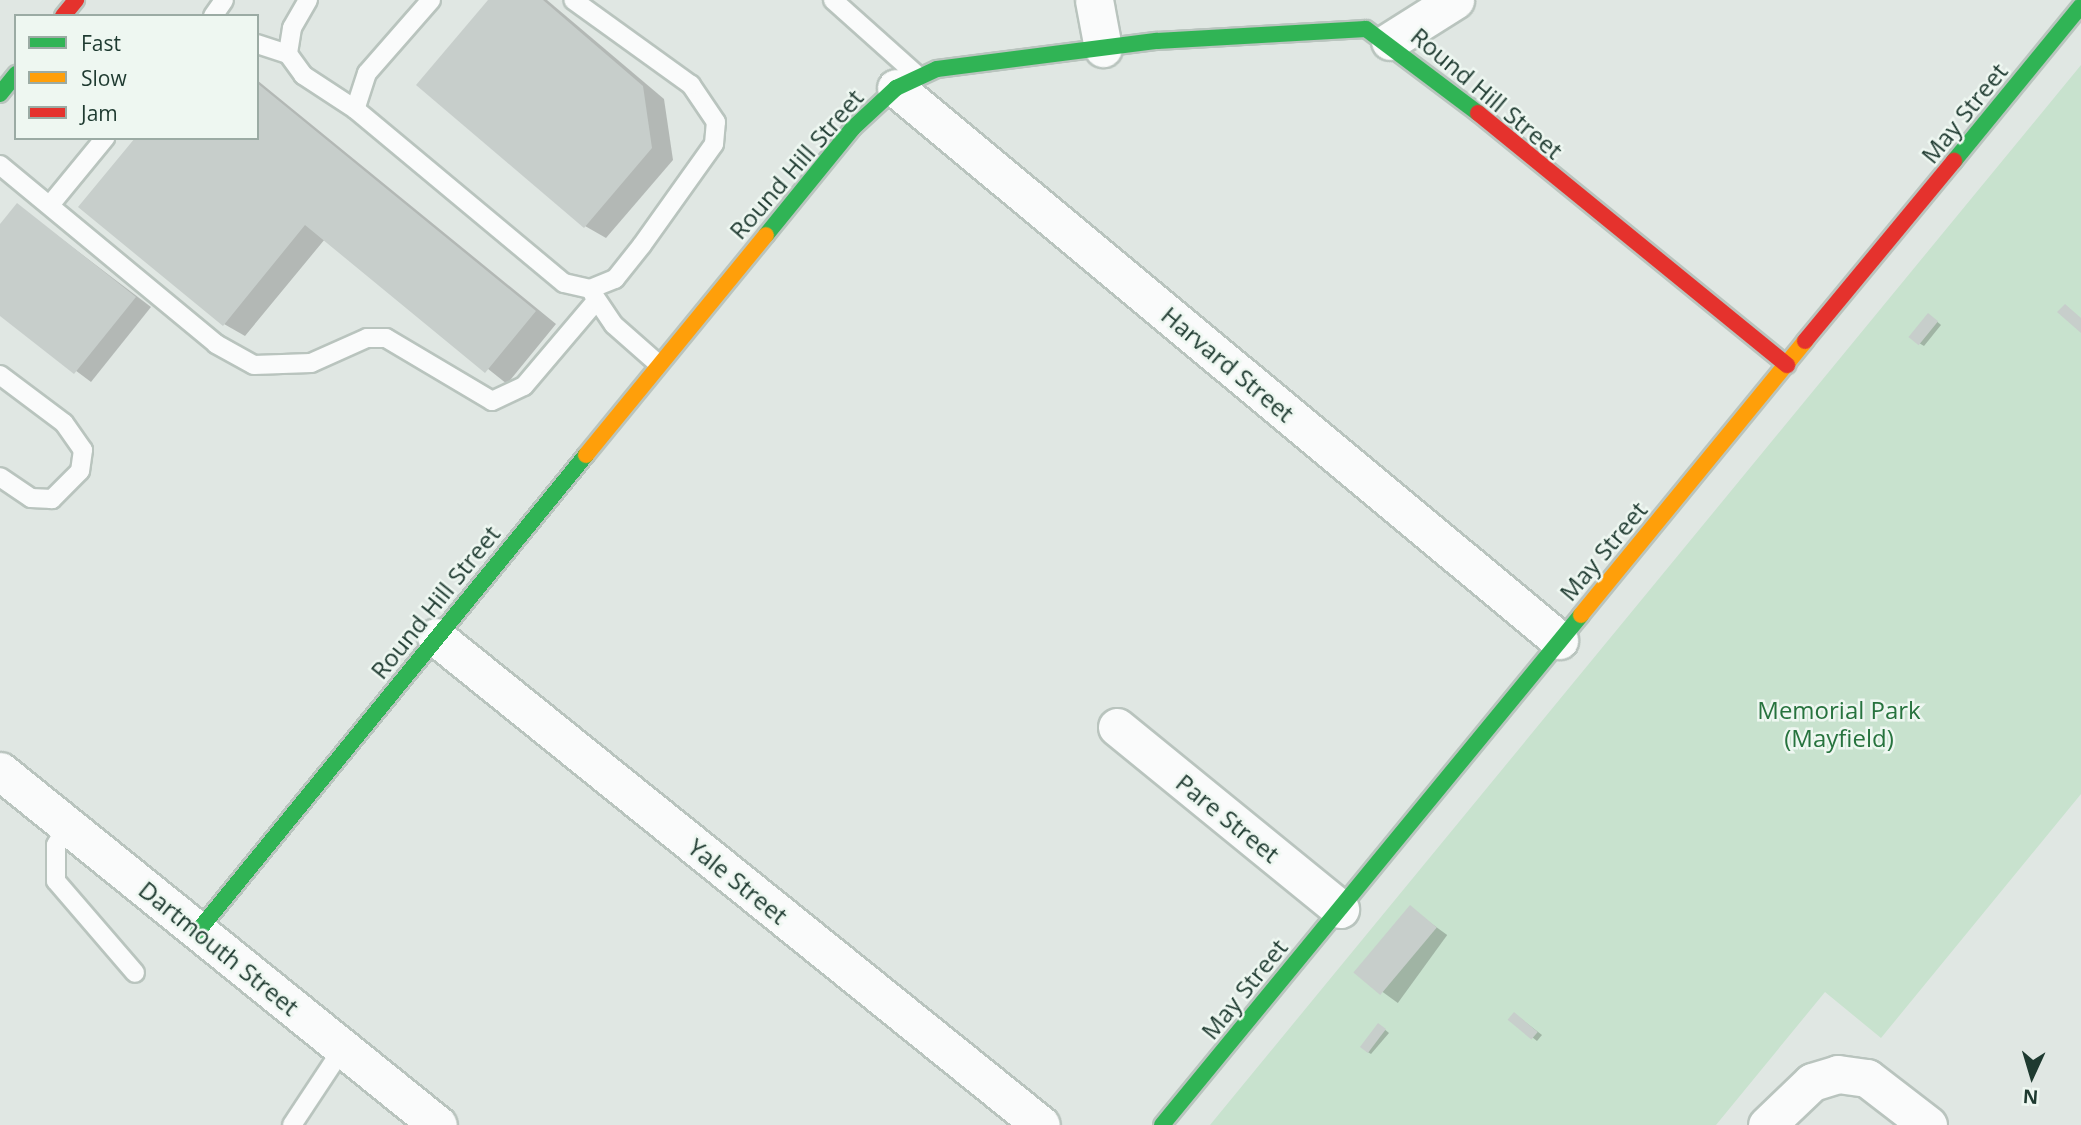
<!DOCTYPE html>
<html>
<head>
<meta charset="utf-8">
<style>
  body { margin:0 }
  #map { position:relative; width:2081px; height:1125px; overflow:hidden; background:#e0e7e3; font-family:"Open Sans",sans-serif }
  div>[style] { position:absolute }
  .green>* { inset:0; background:#c8e2ce }
  .shadow>* { inset:0; background:#0003; transform-origin:0 0 }
  .building>* { inset:0; background:#c7cecb; transform-origin:0 0 }
  .roads { filter:drop-shadow(2px 0 #b9c4be) drop-shadow(-2px 0 #b9c4be) drop-shadow(0 2px #b9c4be) drop-shadow(0 -2px #b9c4be) }
  .lane>* { height:18px; margin:-9px; padding:0 9px; transform-origin:9px; border-radius:9px; background:#fafbfb }
  .street>* { height:37px; margin:-18.5px; padding:0 18.5px; transform-origin:18.5px; border-radius:18.5px; background:#fafbfb }
  .fast>* { height:16px; margin:-8px; padding:0 8px; transform-origin:8px; border-radius:8px; background:#30b455 }
  .slow>* { height:16px; margin:-8px; padding:0 8px; transform-origin:8px; border-radius:8px; background:#ff9f0a }
  .jam>* { height:16px; margin:-8px; padding:0 8px; transform-origin:8px; border-radius:8px; background:#e5322d }
  span { translate:-50% -50%; white-space:nowrap; text-align:center; line-height:1.15; -webkit-text-stroke:5px #eef7f1; paint-order:stroke }
  .street-label { font-size:24px; color:#1e3a30 }
  .park-label { font-size:24px; color:#27733e }
  .legend { position:absolute; left:14px; top:14px; width:245px; height:126px; box-sizing:border-box; background:#eef7f1; border:2px solid #9baba4; margin:0; padding:9px 12px; list-style:none; font-size:21px; color:#1e3a30 }
  .legend li { display:flex; align-items:center; gap:14px; height:35px }
  .legend b { width:35px; border:2px solid #9baba4 }
  .north { position:absolute; left:1997px; top:1041px; width:70px; height:70px; -webkit-text-stroke:5px #eef7f1; paint-order:stroke; rotate:184deg; font-size:19px; font-weight:700; line-height:28px; text-align:center; color:#1e3a30 }
  .north::after { content:''; display:block; margin:auto; width:24px; height:32px; background:#1e3a30; clip-path:polygon(50% 0,100% 100%,50% 72%,0 100%) }
</style>
</head>
<body>
<div id="map">
  <div class="green">
    <div style="clip-path:polygon(2081px 65px,2081px 794px,1881px 1038px,1825px 992px,1716px 1125px,1210px 1125px)"></div>
  </div>
  <div class="shadow">
    <div style="clip-path:polygon(491px 0,547px 0,664px 99px,673px 160px,606px 238px,585px 226px)"></div>
    <div style="clip-path:polygon(257px 80px,556px 324px,507px 384px,325px 239px,245px 336px,224px 324px,257px 138px)"></div>
    <div style="clip-path:polygon(17px 205px,151px 307px,91px 382px,0 314px,0 226px)"></div>
    <div style="clip-path:polygon(1933px 318px,1941px 325px,1924px 346px,1919px 343px)"></div>
    <div style="left:1410px;top:908px;width:46px;height:84px;rotate:36deg"></div>
    <div style="clip-path:polygon(1519px 1017px,1542px 1035px,1537px 1041px,1510px 1019px)"></div>
    <div style="clip-path:polygon(1383px 1028px,1389px 1033px,1371px 1054px,1366px 1051px)"></div>
  </div>
  <div class="building">
    <div style="clip-path:polygon(488px 0,543px 0,643px 86px,652px 148px,584px 228px,416px 85px)"></div>
    <div style="clip-path:polygon(257px 83px,536px 311px,485px 373px,305px 225px,223px 326px,78px 207px,135px 138px,257px 138px)"></div>
    <div style="clip-path:polygon(17px 203px,136px 297px,74px 374px,0 316px,0 224px)"></div>
    <div style="clip-path:polygon(2065px 304px,2081px 318px,2081px 333px,2057px 312px)"></div>
    <div style="left:1928px;top:313px;width:13px;height:31px;rotate:39deg"></div>
    <div style="left:1410px;top:905px;width:35px;height:88px;rotate:40deg"></div>
    <div style="left:1514px;top:1012px;width:31px;height:10px;rotate:40deg"></div>
    <div style="left:1378px;top:1023px;width:10px;height:30px;rotate:37deg"></div>
  </div>
  <div class="roads">
    <div class="lane">
      <div style="left:308px;top:0;width:32px;rotate:120deg"></div>
      <div style="left:292px;top:28px;width:26px;rotate:99deg"></div>
      <div style="left:288px;top:54px;width:26px;rotate:54deg"></div>
      <div style="left:303px;top:75px;width:62px;rotate:33.2deg"></div>
      <div style="left:431px;top:0;width:97px;rotate:131.2deg"></div>
      <div style="left:367px;top:73px;width:38px;rotate:108deg"></div>
      <div style="left:355px;top:109px;width:272px;rotate:39.8deg"></div>
      <div style="left:564px;top:283px;width:27px;rotate:13deg"></div>
      <div style="left:590px;top:289px;width:27px;rotate:-22deg"></div>
      <div style="left:615px;top:279px;width:43px;rotate:-51.5deg"></div>
      <div style="left:642px;top:245px;width:124px;rotate:-54.5deg"></div>
      <div style="left:714px;top:144px;width:22px;rotate:-85deg"></div>
      <div style="left:716px;top:122px;width:45px;rotate:-124deg"></div>
      <div style="left:691px;top:85px;width:145px;rotate:-144.2deg"></div>
      <div style="left:833px;top:0;width:114px;rotate:41.8deg"></div>
      <div style="left:213px;top:16px;width:19px;rotate:-55deg"></div>
      <div style="left:257px;top:44px;width:33px;rotate:18deg"></div>
      <div style="left:0;top:165px;width:281px;rotate:39.6deg"></div>
      <div style="left:216px;top:344px;width:43px;rotate:28.9deg"></div>
      <div style="left:254px;top:365px;width:57px;rotate:-2deg"></div>
      <div style="left:311px;top:363px;width:61px;rotate:-24.1deg"></div>
      <div style="left:367px;top:338px;width:19px"></div>
      <div style="left:386px;top:338px;width:123px;rotate:30.7deg"></div>
      <div style="left:492px;top:401px;width:35px;rotate:-25deg"></div>
      <div style="left:524px;top:386px;width:111px;rotate:-49.7deg"></div>
      <div style="left:50px;top:205px;width:87px;rotate:-50.6deg"></div>
      <div style="left:593px;top:294px;width:37px;rotate:56deg"></div>
      <div style="left:614px;top:325px;width:56px;rotate:41.4deg"></div>
      <div style="left:0;top:375px;width:80px;rotate:36.9deg"></div>
      <div style="left:64px;top:423px;width:33px;rotate:55deg"></div>
      <div style="left:83px;top:450px;width:21px;rotate:98deg"></div>
      <div style="left:80px;top:471px;width:40px;rotate:135deg"></div>
      <div style="left:52px;top:499px;width:21px;rotate:-177deg"></div>
      <div style="left:31px;top:498px;width:37px;rotate:-146deg"></div>
      <div style="left:68px;top:825px;width:23px;rotate:121deg"></div>
      <div style="left:56px;top:845px;width:36px;rotate:90deg"></div>
      <div style="left:56px;top:881px;width:121px;rotate:49.3deg"></div>
      <div style="left:292px;top:1125px;width:92px;rotate:-56.5deg"></div>
    </div>
    <div class="street">
      <div style="left:1094px;top:0;width:49px;rotate:79.4deg"></div>
      <div style="left:1390px;top:41px;width:77px;rotate:-32.2deg"></div>
      <div style="left:896px;top:88px;width:863px;rotate:39.78deg"></div>
      <div style="left:436px;top:637px;width:777px;rotate:38.89deg"></div>
      <div style="left:1117px;top:727px;width:288px;rotate:39.2deg"></div>
      <div style="left:0;top:771px;width:563px;rotate:38.95deg"></div>
      <div style="left:1767px;top:1125px;width:62px;rotate:-43.7deg"></div>
      <div style="left:1812px;top:1082px;width:27px;rotate:-17deg"></div>
      <div style="left:1838px;top:1074px;width:29px;rotate:8deg"></div>
      <div style="left:1867px;top:1078px;width:77px;rotate:37.6deg"></div>
    </div>
    <div class="fast">
      <div style="left:0;top:94px;width:26px;rotate:-51deg"></div>
      <div style="left:1954px;top:161px;width:200px;rotate:-50.7deg"></div>
      <div style="left:766px;top:235px;width:138px;rotate:-50.9deg"></div>
      <div style="left:853px;top:128px;width:59px;rotate:-42.9deg"></div>
      <div style="left:896px;top:88px;width:45px;rotate:-24.9deg"></div>
      <div style="left:937px;top:69px;width:222px;rotate:-7.3deg"></div>
      <div style="left:1157px;top:41px;width:209px;rotate:-3.3deg"></div>
      <div style="left:1366px;top:29px;width:140px;rotate:36.9deg"></div>
      <div style="left:198px;top:931px;width:614px;rotate:-50.82deg"></div>
      <div style="left:1162px;top:1125px;width:660px;rotate:-50.59deg"></div>
    </div>
    <div class="slow">
      <div style="left:586px;top:455px;width:284px;rotate:-50.7deg"></div>
      <div style="left:1581px;top:615px;width:354px;rotate:-50.7deg"></div>
    </div>
    <div class="jam">
      <div style="left:63px;top:16px;width:21px;rotate:-51deg"></div>
      <div style="left:1478px;top:113px;width:399px;rotate:39.2deg"></div>
      <div style="left:1805px;top:341px;width:234px;rotate:-50.4deg"></div>
    </div>
  </div>
  <div class="street-label">
    <span style="left:1487px;top:93px;rotate:40deg">Round Hill Street</span>
    <span style="left:1964px;top:113px;rotate:-51deg">May Street</span>
    <span style="left:796px;top:164px;rotate:-49deg">Round Hill Street</span>
    <span style="left:1228px;top:364px;rotate:40deg">Harvard Street</span>
    <span style="left:1603px;top:551px;rotate:-50deg">May Street</span>
    <span style="left:435px;top:602px;rotate:-51deg">Round Hill Street</span>
    <span style="left:1228px;top:818px;rotate:39deg">Pare Street</span>
    <span style="left:738px;top:881px;rotate:39deg">Yale Street</span>
    <span style="left:219px;top:948px;rotate:39deg">Dartmouth Street</span>
    <span style="left:1244px;top:989px;rotate:-51deg">May Street</span>
  </div>
  <div class="park-label">
    <span style="left:1839px;top:724px">Memorial Park<br>(Mayfield)</span>
  </div>
  <ul class="legend">
  <li><b style="height:9px;background:#30b455"></b>Fast</li>
  <li><b style="height:9px;background:#ff9f0a"></b>Slow</li>
  <li><b style="height:9px;background:#e5322d"></b>Jam</li>
  </ul>
  <div class="north">N</div>
</div>
</body>
</html>
